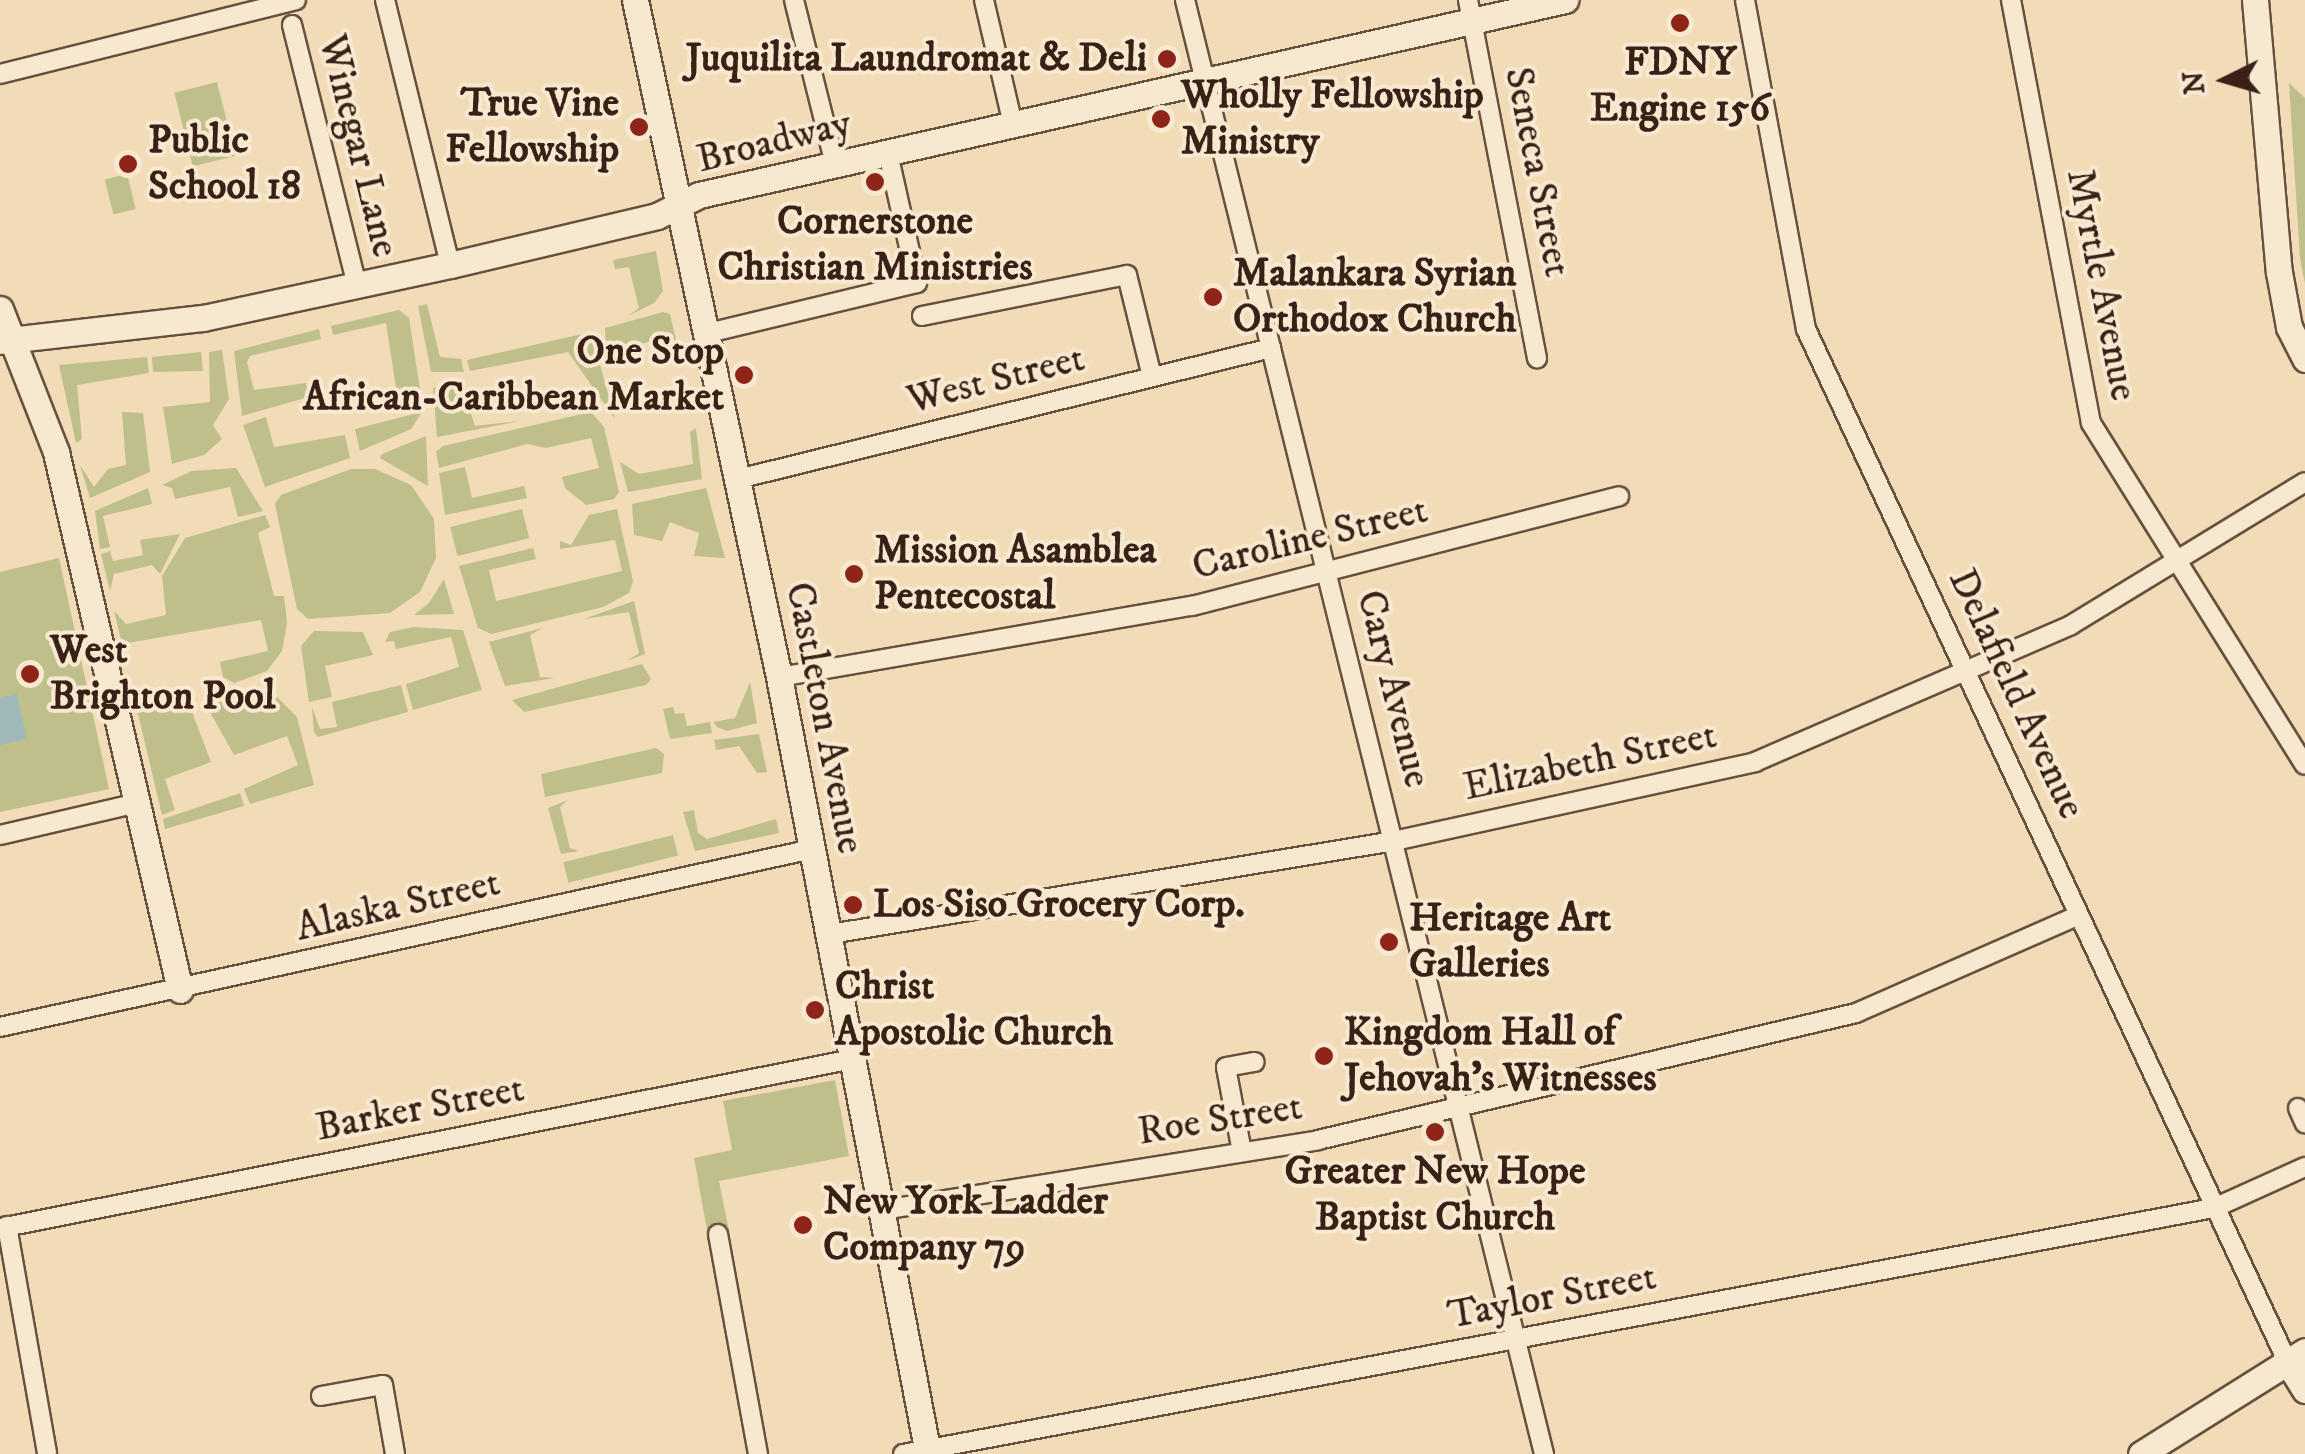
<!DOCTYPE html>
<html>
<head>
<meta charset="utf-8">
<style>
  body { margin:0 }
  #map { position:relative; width:2305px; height:1454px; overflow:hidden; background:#f2dbb7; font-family:"IM FELL DW Pica",serif }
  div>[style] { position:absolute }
  .green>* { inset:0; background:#bfbf8b; transform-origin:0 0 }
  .water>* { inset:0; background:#9eb9b8 }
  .roads { filter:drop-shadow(2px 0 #68503f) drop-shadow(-2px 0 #68503f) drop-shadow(0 2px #68503f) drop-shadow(0 -2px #68503f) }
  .street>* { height:18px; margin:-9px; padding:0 9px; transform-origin:9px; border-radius:9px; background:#f7e8d0 }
  .secondary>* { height:25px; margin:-12.5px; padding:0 12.5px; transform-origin:12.5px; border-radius:12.5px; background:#f7e8d0 }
  .dots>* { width:28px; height:28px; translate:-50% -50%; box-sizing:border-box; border:5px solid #f7e8d0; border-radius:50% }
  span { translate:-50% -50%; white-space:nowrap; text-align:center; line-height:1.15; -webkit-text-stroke:8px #f7e8d0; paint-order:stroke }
  .poi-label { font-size:40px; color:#3a2117; font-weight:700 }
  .right { translate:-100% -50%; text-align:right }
  .left { translate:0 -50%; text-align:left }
  .street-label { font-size:40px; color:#3a2117 }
  .north { position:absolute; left:2175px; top:30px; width:100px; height:100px; -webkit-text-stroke:8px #f7e8d0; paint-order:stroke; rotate:265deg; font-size:28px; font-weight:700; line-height:40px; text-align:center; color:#3a2117 }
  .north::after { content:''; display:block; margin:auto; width:35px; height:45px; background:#3a2117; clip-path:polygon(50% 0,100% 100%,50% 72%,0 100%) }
</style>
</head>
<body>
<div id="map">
  <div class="green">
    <div style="left:217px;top:82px;width:76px;height:44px;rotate:76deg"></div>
    <div style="clip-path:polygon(2289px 83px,2305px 98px,2305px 284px,2300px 258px)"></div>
    <div style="left:127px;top:174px;width:36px;height:23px;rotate:76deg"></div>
    <div style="clip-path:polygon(656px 251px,663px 291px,654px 303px,628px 316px,639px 308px,629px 267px,615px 269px,613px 260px)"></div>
    <div style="clip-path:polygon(427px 304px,440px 357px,461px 359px,464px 372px,431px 372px,418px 306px)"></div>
    <div style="clip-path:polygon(399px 310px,409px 318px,422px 402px,399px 407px,386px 323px,333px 335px,331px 326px)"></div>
    <div style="clip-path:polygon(663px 312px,670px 314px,677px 344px,659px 349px,657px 340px,606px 352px,605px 328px)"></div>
    <div style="clip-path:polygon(319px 329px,321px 339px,250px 356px,247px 362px,254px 390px,306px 383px,309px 397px,242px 416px,234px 351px)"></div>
    <div style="clip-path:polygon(591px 332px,615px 419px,568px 352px,470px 371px,467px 360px)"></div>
    <div style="clip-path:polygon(222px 350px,229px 399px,213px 425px,222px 439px,204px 455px,172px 464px,163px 407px,210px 402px,209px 352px)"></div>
    <div style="clip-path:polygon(201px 352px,203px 371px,153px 372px,152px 357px)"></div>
    <div style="clip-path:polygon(147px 357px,149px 373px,77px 385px,82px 439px,76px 443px,59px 365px)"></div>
    <div style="clip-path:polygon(461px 383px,475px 426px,520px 421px,437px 437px,433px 388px)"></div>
    <div style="clip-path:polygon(122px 412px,143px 413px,150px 472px,90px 498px,80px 465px,94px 487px,108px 469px,126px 465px)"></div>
    <div style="clip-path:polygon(422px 412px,411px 429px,360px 451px,355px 429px)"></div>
    <div style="clip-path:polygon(591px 412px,604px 427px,619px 492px,614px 499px,586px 505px,565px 488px,562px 477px,599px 468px,591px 438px,546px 448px,527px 444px,439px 468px,436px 452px,443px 446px)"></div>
    <div style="clip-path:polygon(266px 417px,274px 447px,345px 435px,350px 458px,265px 487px,243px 425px)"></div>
    <div style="clip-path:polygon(696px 428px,702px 479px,628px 492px,620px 462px,639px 474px,693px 464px,690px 432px)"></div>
    <div style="clip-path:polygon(426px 436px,428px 486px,380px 458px,382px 454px)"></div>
    <div style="clip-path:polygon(465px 467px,472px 498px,524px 486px,527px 498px,445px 515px,439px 473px)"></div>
    <div style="clip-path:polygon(236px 468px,263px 511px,238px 517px,230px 487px,175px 499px,172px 488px,162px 485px,192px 471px)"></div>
    <div style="clip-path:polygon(351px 469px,375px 469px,411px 485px,434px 519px,436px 558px,420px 592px,390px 613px,308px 619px,297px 609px,275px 504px,281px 495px)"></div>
    <div style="clip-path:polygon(148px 488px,152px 504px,103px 516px,110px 547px,100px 549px,95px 511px)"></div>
    <div style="clip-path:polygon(706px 488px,725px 558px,694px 556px,699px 533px,670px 522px,662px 541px,634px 535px,632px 504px)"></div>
    <div style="left:522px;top:509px;width:30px;height:74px;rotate:76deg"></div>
    <div style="clip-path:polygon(617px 509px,633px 581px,629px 593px,603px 607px,491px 634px,478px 628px,459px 566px,533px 548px,536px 559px,489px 570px,496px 601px,622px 571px,615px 540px,560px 549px,560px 541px,571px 545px,589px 515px)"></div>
    <div style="clip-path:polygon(265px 515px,270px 527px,258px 533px,274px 596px,284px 596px,287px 623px,282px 651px,267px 671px,234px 683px,223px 677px,220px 662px,268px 651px,261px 620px,122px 644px,114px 611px,126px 624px,166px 615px,162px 576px,185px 538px)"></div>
    <div style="clip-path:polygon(180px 534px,160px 574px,152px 565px,114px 574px,110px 591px,101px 554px,110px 551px,113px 561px,143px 555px,140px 540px)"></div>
    <div style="clip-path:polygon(59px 558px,109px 789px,0 812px,0 572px)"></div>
    <div style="clip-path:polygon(444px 579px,454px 614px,414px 615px,429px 603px)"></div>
    <div style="clip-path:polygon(634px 601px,645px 654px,627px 661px,639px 653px,629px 612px,584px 619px)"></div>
    <div style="clip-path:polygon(414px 627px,463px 630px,482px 690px,413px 710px,406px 684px,459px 667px,451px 637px,396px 649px,394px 641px,385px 642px,390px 632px)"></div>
    <div style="clip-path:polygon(543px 628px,530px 635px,540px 677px,554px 678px,505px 686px,489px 642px)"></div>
    <div style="clip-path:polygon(314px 631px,363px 632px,373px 655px,325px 666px,332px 697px,309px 702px,301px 646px)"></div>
    <div style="clip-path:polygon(642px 664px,651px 679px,646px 685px,524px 712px,512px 700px)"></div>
    <div style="clip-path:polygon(750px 682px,757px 723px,727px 731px,717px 727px,713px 722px,735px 718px)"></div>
    <div style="clip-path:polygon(401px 685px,408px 712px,318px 737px,314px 732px,312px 707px,320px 729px,337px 727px,332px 702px)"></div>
    <div style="clip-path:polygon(257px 692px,278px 698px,297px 717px,314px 785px,250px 804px,244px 789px,298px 765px,287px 736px,234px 755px,206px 705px,212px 695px)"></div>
    <div style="clip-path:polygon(187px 699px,211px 762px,165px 779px,175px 810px,162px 815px,135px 701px)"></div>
    <div style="clip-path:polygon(673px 707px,675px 714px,684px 713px,687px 726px,710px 722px,712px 733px,670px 739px,663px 709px)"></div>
    <div style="clip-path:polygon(759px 734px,767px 772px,757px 773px,739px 746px,716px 750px,714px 740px)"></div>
    <div style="clip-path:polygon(656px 748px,664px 754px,662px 773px,545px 797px,541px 774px)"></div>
    <div style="clip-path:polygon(240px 793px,244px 806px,165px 829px,163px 819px)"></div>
    <div style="clip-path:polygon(568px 800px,560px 807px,570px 848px,579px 851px,561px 854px,548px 808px)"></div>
    <div style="clip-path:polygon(694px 810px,698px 833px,707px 839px,776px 819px,779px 833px,695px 851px,683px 812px)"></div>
    <div style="left:673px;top:835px;width:21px;height:113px;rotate:76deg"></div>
    <div style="clip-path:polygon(835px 1080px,849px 1156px,719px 1181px,728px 1226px,707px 1230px,694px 1158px,732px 1150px,723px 1101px)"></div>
  </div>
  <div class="water">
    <div style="clip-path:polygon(17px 694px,27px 739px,0 745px,0 698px)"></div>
  </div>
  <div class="roads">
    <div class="street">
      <div style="left:385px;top:0;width:273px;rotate:76.2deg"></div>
      <div style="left:794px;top:0;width:170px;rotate:76deg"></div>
      <div style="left:984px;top:0;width:128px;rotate:76.9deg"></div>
      <div style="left:1185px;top:0;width:1498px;rotate:76.13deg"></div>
      <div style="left:1468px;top:0;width:365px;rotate:79.1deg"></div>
      <div style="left:1745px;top:0;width:335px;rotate:79.5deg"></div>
      <div style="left:1806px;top:329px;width:1141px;rotate:65.01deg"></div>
      <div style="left:2011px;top:0;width:430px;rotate:79.3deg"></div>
      <div style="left:2091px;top:423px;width:403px;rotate:58deg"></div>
      <div style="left:292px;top:25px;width:268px;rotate:76deg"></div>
      <div style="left:0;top:74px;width:305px;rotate:-14deg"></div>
      <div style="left:922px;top:316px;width:209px;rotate:-11.3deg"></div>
      <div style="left:1127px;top:275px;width:105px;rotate:76.2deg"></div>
      <div style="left:704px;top:334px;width:219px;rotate:-13.5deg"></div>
      <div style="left:917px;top:283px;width:133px;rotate:-102.6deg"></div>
      <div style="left:738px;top:479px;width:549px;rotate:-13.81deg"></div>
      <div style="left:779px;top:677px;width:419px;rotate:-9.8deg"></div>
      <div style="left:1192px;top:606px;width:441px;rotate:-14.4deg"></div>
      <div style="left:0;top:835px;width:141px;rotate:-13.1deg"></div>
      <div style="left:830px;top:934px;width:572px;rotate:-9.36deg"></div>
      <div style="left:1394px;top:841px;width:370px;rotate:-12.3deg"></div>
      <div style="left:1755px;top:762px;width:344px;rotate:-23.4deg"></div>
      <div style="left:2071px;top:625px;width:274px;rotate:-31.4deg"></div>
      <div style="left:0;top:1027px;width:831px;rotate:-12.36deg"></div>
      <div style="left:2298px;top:1108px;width:17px;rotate:66deg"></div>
      <div style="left:1242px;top:1152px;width:86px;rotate:-100.7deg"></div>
      <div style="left:1226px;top:1067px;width:29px;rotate:-10deg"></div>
      <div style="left:883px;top:1210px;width:441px;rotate:-9.1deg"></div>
      <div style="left:1318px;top:1140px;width:553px;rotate:-13.28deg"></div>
      <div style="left:1856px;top:1013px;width:241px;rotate:-23.7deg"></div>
      <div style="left:7px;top:1226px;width:231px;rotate:80deg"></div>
      <div style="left:0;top:1228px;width:870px;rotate:-11.21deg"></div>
      <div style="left:718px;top:1234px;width:224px;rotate:79.7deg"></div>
      <div style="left:321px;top:1396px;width:63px;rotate:-10.1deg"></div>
      <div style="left:383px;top:1385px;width:70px;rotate:80.1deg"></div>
      <div style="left:903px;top:1454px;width:1334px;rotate:-10.63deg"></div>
      <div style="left:2214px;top:1208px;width:100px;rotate:-24.3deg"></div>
    </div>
    <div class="secondary">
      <div style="left:635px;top:0;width:692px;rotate:77.99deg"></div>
      <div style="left:779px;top:677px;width:791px;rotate:79.14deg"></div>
      <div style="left:2255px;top:0;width:273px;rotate:85deg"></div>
      <div style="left:2279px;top:272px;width:56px;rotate:79.7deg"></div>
      <div style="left:2289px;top:327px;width:36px;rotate:63deg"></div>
      <div style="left:0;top:309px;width:154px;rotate:68.6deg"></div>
      <div style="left:56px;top:452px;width:552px;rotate:77.02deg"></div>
      <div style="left:0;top:341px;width:204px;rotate:-6.5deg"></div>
      <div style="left:203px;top:318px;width:253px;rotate:-12.1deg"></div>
      <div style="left:450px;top:265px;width:213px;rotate:-13.3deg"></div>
      <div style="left:657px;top:216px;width:47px;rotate:-26.6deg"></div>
      <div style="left:699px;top:195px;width:888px;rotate:-12.69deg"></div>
      <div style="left:2288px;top:1363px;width:32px;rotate:58deg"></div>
      <div style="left:2141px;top:1454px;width:194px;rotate:-32.1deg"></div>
    </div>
  </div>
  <div class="dots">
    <div style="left:1680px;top:23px;background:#8f2418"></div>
    <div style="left:1167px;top:59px;background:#8f2418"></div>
    <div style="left:1161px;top:119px;background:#8f2418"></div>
    <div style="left:639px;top:127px;background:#8f2418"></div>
    <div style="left:128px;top:164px;background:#8f2418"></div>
    <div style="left:875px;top:182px;background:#8f2418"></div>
    <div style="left:1213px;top:297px;background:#8f2418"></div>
    <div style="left:744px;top:375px;background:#8f2418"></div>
    <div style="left:854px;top:574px;background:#8f2418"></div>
    <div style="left:30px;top:674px;background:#8f2418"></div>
    <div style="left:853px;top:905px;background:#8f2418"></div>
    <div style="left:1389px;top:942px;background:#8f2418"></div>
    <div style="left:815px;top:1010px;background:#8f2418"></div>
    <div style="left:1324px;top:1056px;background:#8f2418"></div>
    <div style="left:1435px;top:1132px;background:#8f2418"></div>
    <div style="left:803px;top:1225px;background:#8f2418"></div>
  </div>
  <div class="poi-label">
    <span class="right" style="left:1147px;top:59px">Juquilita Laundromat &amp; Deli</span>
    <span style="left:1680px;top:86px">FDNY<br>Engine 156</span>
    <span class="left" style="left:1181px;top:119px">Wholly Fellowship<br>Ministry</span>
    <span class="right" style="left:619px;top:127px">True Vine<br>Fellowship</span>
    <span class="left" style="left:148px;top:164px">Public<br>School 18</span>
    <span style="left:875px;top:245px">Cornerstone<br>Christian Ministries</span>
    <span class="left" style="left:1233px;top:297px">Malankara Syrian<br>Orthodox Church</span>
    <span class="right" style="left:724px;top:375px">One Stop<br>African-Caribbean Market</span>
    <span class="left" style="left:874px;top:574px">Mission Asamblea<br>Pentecostal</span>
    <span class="left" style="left:50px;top:674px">West<br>Brighton Pool</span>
    <span class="left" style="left:873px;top:905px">Los Siso Grocery Corp.</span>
    <span class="left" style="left:1409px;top:942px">Heritage Art<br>Galleries</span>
    <span class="left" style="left:835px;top:1010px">Christ<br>Apostolic Church</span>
    <span class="left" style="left:1344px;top:1056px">Kingdom Hall of<br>Jehovah's Witnesses</span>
    <span style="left:1435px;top:1195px">Greater New Hope<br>Baptist Church</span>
    <span class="left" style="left:823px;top:1225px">New York Ladder<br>Company 79</span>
  </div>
  <div class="street-label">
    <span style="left:774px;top:142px;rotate:-14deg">Broadway</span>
    <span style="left:358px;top:146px;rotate:76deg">Winegar Lane</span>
    <span style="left:1537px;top:172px;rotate:79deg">Seneca Street</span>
    <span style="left:2101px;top:285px;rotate:79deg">Myrtle Avenue</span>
    <span style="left:996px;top:380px;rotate:-14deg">West Street</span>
    <span style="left:1310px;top:539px;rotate:-14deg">Caroline Street</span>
    <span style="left:1393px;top:689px;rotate:76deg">Cary Avenue</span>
    <span style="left:2016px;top:694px;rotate:65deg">Delafield Avenue</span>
    <span style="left:824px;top:718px;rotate:79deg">Castleton Avenue</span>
    <span style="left:1590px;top:762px;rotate:-12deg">Elizabeth Street</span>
    <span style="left:398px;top:906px;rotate:-13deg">Alaska Street</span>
    <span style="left:420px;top:1109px;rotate:-11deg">Barker Street</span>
    <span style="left:1220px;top:1120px;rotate:-9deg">Roe Street</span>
    <span style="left:1552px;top:1297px;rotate:-11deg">Taylor Street</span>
  </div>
  <div class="north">N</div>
</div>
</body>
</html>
